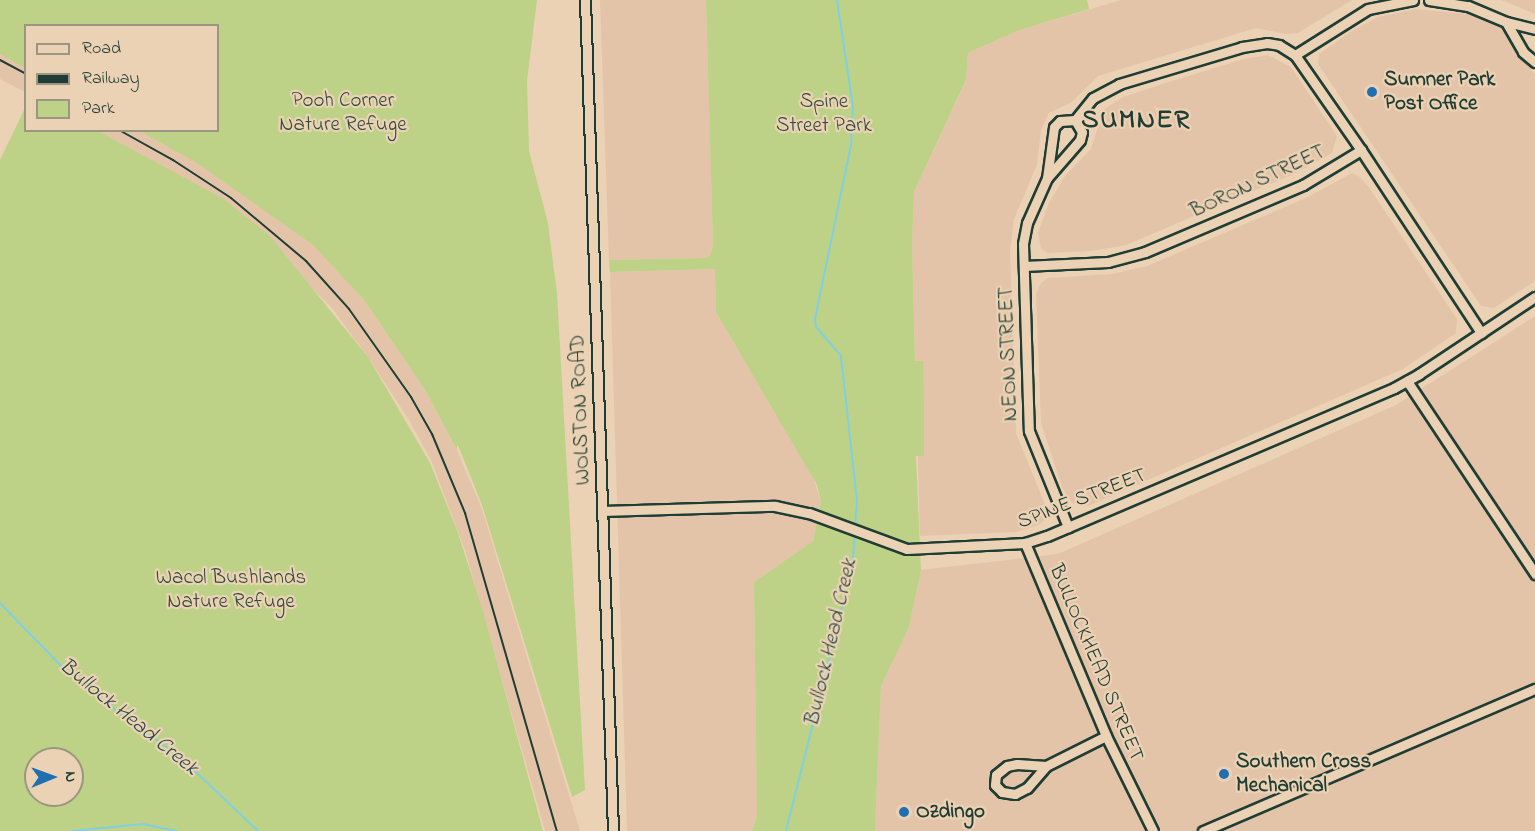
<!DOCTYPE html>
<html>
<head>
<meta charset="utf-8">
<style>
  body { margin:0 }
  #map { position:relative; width:1535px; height:831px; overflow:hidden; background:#ecd2b4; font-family:"Indie Flower",sans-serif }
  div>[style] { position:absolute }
  .built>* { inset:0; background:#e3c4a9 }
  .green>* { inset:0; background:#bed287 }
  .stream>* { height:2px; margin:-1px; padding:0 1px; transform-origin:1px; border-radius:1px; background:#81cfe0 }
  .roads { filter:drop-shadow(2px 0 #1f3d34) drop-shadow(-2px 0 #1f3d34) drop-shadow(0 2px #1f3d34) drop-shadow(0 -2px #1f3d34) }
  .minor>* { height:9px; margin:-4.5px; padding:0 4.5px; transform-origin:4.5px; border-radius:4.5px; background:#ecd2b4 }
  .rail>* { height:2px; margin:-1px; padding:0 1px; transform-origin:1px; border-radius:1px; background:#1f3d34 }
  .dots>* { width:16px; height:16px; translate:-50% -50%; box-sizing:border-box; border:3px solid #ecd2b4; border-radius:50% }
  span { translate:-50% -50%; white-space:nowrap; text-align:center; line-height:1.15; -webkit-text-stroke:4.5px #ecd2b4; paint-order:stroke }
  .poi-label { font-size:21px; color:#1f3d34; font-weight:700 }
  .left { translate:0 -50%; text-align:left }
  .park-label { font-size:21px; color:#2f4c3c }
  .street-label { font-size:21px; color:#1f3d34 }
  .water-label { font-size:22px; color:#294c45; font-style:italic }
  .district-label { font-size:27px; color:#1f3d34; font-weight:700; letter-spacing:1.5px }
  .legend { position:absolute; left:24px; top:24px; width:195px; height:108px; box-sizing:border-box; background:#ecd2b4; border:2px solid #9a9681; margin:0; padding:8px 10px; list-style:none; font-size:18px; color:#1f3d34 }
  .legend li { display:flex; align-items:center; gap:12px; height:30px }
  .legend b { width:30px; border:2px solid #9a9681 }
  .north { position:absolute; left:24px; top:747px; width:60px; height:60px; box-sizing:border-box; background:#ecd2b4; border:2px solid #9a9681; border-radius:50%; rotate:89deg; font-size:16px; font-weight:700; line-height:24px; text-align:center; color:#1f3d34 }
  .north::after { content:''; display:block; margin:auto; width:21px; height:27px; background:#1f6fb2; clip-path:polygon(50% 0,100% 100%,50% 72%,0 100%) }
</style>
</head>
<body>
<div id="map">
  <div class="built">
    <div style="clip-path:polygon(600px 0,706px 0,713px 246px,710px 255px,706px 258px,609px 260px)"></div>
    <div style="clip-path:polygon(1121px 0,1352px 0,1298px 33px,1286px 34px,1256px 28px,1098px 76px,1072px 102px,1049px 113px,1041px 130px,1037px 165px,1014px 219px,1010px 251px,1016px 433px,1046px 507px,1048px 518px,1038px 525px,1017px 532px,920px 536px,912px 245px,914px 192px,966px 81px,968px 53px,1017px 31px)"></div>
    <div style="clip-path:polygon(1501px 0,1535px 0,1535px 14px,1528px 11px)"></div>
    <div style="clip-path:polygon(1416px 9px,1467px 14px,1490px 21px,1501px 28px,1535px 75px,1535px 281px,1494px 308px,1481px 306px,1318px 64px,1319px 54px,1347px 34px,1378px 17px)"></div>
    <div style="clip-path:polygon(0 49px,25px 63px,25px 92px,0 79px)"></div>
    <div style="clip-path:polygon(1268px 55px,1291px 67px,1337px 136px,1332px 153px,1294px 174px,1126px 245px,1092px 251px,1048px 253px,1041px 249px,1038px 233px,1049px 203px,1065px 176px,1091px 149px,1103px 110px,1123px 97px,1165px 83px,1244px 59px)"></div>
    <div style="clip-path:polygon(93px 131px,149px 131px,294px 220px,364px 300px,425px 390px,457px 450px,482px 509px,580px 831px,545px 831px,465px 550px,431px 460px,409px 420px,368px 357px,332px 308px,266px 242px)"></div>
    <div style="clip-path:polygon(1352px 173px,1360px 177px,1368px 186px,1457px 319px,1456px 333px,1403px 369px,1088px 506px,1072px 503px,1062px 487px,1041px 423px,1036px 294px,1041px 283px,1048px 278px,1112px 274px,1147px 266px,1308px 197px)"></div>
    <div style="clip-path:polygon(715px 269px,716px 312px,812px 474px,821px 502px,813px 541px,754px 582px,757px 816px,752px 831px,627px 831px,610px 272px)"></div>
    <div style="clip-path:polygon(1535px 316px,1535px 831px,875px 831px,881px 686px,909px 627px,921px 570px,1058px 554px,1396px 405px)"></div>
  </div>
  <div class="green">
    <div style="clip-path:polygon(0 0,537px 0,527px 81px,529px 151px,548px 223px,557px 293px,585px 790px,572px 797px,482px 505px,459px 448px,457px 445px,457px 450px,425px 390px,364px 300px,313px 245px,197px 163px,140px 131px,218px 130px,218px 26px,26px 26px,25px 68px,0 54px)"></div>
    <div style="clip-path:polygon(706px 0,1087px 0,1089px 9px,1017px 31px,968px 53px,966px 80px,914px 192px,912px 245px,915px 361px,923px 361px,924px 401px,924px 456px,916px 456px,921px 570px,909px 627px,881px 686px,875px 831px,752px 831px,757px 816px,754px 582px,813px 541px,821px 502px,817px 485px,716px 312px,715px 269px,610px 272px,609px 260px,706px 258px,710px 255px,713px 246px)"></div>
    <div style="clip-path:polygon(evenodd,25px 108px,26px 130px,98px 131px,222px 198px,269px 235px,368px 357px,430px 463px,457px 530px,483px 611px,543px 831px,0 831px,0 160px,25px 108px,36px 759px,72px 759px,72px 795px,36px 795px,36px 759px)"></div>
  </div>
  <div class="stream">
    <div style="left:837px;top:0;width:108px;rotate:81.5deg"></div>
    <div style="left:853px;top:107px;width:38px;rotate:93deg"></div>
    <div style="left:851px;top:145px;width:178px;rotate:101.7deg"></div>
    <div style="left:815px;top:319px;width:8px;rotate:83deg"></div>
    <div style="left:816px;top:327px;width:38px;rotate:49deg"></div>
    <div style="left:841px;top:356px;width:147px;rotate:83.7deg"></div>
    <div style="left:857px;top:502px;width:26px;rotate:94deg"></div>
    <div style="left:0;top:603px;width:107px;rotate:45.8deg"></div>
    <div style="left:75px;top:680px;width:130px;rotate:36.3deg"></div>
    <div style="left:180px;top:757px;width:108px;rotate:43.5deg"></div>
    <div style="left:73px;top:831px;width:70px;rotate:-5.7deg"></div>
    <div style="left:143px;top:824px;width:35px;rotate:12deg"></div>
    <div style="left:786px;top:831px;width:271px;rotate:-75.9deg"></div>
    <div style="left:852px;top:568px;width:35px;rotate:-85deg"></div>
  </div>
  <div class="roads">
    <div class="minor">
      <div style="left:585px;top:0;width:831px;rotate:88.07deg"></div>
      <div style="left:1429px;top:0;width:39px;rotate:9deg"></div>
      <div style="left:1468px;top:6px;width:41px;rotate:22.8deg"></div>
      <div style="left:1535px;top:29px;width:30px;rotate:-166deg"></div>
      <div style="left:1506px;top:22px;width:34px;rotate:60deg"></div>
      <div style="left:1523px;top:52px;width:16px;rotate:40deg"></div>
      <div style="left:1295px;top:55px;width:86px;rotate:-32.2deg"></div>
      <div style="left:1368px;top:9px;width:46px;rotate:-11.3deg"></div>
      <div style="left:1075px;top:120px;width:28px;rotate:-51deg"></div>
      <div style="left:1093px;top:98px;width:30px;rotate:-28deg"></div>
      <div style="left:1119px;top:84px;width:128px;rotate:-16.7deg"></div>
      <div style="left:1242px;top:47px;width:25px;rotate:-9deg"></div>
      <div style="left:1267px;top:43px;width:12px;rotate:9deg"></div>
      <div style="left:1279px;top:45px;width:19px;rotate:32deg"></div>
      <div style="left:1295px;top:55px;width:116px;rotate:55.2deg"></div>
      <div style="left:1047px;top:178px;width:50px;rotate:-49deg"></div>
      <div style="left:1080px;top:140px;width:8px;rotate:-76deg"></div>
      <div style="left:1082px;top:132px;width:14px;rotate:-120deg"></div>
      <div style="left:1075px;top:120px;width:15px;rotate:176deg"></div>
      <div style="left:1060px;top:121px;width:8px;rotate:135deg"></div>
      <div style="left:1054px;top:127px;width:51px;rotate:97.8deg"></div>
      <div style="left:1047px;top:178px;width:49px;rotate:114deg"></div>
      <div style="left:1027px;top:223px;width:21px;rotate:101deg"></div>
      <div style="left:1023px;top:244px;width:187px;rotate:88.2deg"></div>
      <div style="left:1029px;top:431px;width:104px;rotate:67.9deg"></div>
      <div style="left:1024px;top:266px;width:84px;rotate:-2.7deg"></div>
      <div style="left:1108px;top:262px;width:38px;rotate:-15deg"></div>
      <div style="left:1145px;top:252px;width:172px;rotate:-23deg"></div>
      <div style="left:1303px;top:185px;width:68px;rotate:-31.1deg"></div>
      <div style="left:1361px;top:150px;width:219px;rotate:56.7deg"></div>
      <div style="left:1407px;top:381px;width:232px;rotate:56.4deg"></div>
      <div style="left:602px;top:511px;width:173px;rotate:-1.7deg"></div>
      <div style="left:775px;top:506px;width:35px;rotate:12deg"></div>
      <div style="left:809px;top:513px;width:104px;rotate:20.2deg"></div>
      <div style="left:907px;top:549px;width:118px;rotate:-2.9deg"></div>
      <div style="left:1025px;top:543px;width:23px;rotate:-18deg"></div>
      <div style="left:1047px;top:536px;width:377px;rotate:-23.1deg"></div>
      <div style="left:1394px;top:388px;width:29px;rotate:-29deg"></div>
      <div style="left:1419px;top:374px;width:139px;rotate:-33.6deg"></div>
      <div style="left:1025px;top:543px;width:209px;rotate:67.2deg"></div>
      <div style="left:1106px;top:736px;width:106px;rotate:63.7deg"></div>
      <div style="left:1046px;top:766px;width:29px;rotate:-176deg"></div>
      <div style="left:1017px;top:764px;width:10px;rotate:169deg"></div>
      <div style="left:1007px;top:766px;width:14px;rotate:141deg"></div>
      <div style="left:996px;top:775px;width:10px;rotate:96deg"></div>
      <div style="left:995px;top:785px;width:10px;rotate:45deg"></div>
      <div style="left:1002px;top:792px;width:13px;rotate:9deg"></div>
      <div style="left:1015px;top:794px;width:13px;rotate:-27deg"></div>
      <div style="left:1027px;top:788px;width:29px;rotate:-49deg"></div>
      <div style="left:1046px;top:766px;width:67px;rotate:-26.6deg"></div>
      <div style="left:1203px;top:831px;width:361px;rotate:-23.2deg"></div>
    </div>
  </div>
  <div class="rail">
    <div style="left:0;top:60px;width:30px;rotate:28deg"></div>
    <div style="left:119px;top:130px;width:62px;rotate:29.1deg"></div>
    <div style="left:173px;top:160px;width:69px;rotate:33.2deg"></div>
    <div style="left:231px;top:198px;width:98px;rotate:40deg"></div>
    <div style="left:306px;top:261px;width:64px;rotate:48.1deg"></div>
    <div style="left:349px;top:309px;width:108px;rotate:54.8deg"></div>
    <div style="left:411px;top:397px;width:43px;rotate:60.4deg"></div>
    <div style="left:432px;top:434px;width:86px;rotate:67.3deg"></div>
    <div style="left:465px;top:513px;width:331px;rotate:73.9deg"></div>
  </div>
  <div class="dots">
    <div style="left:1372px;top:92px;background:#1f6fb2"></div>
    <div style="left:1224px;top:774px;background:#1f6fb2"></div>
    <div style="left:904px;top:812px;background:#1f6fb2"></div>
  </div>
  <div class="poi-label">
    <span class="left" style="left:1384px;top:92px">Sumner Park<br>Post Office</span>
    <span class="left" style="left:1236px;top:774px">Southern Cross<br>Mechanical</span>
    <span class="left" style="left:916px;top:812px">Ozdingo</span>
  </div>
  <div class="park-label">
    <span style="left:343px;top:113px">Pooh Corner<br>Nature Refuge</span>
    <span style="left:824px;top:114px">Spine<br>Street Park</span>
    <span style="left:231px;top:590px">Wacol Bushlands<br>Nature Refuge</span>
  </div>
  <div class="street-label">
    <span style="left:1258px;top:182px;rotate:-25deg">BORON STREET</span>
    <span style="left:1009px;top:354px;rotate:-92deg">NEON STREET</span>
    <span style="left:581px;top:410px;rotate:-92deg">WOLSTON ROAD</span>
    <span style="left:1082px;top:499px;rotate:-21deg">SPINE STREET</span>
    <span style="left:1096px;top:663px;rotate:67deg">BULLOCKHEAD STREET</span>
  </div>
  <div class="water-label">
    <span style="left:832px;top:643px;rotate:-77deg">Bullock Head Creek</span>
    <span style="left:128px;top:718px;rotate:39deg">Bullock Head Creek</span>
  </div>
  <div class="district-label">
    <span style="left:1136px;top:121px">SUMNER</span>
  </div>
  <ul class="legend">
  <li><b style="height:8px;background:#ecd2b4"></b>Road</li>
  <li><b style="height:8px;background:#1f3d34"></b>Railway</li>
  <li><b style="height:16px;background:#bed287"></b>Park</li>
  </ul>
  <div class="north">N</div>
</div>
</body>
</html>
